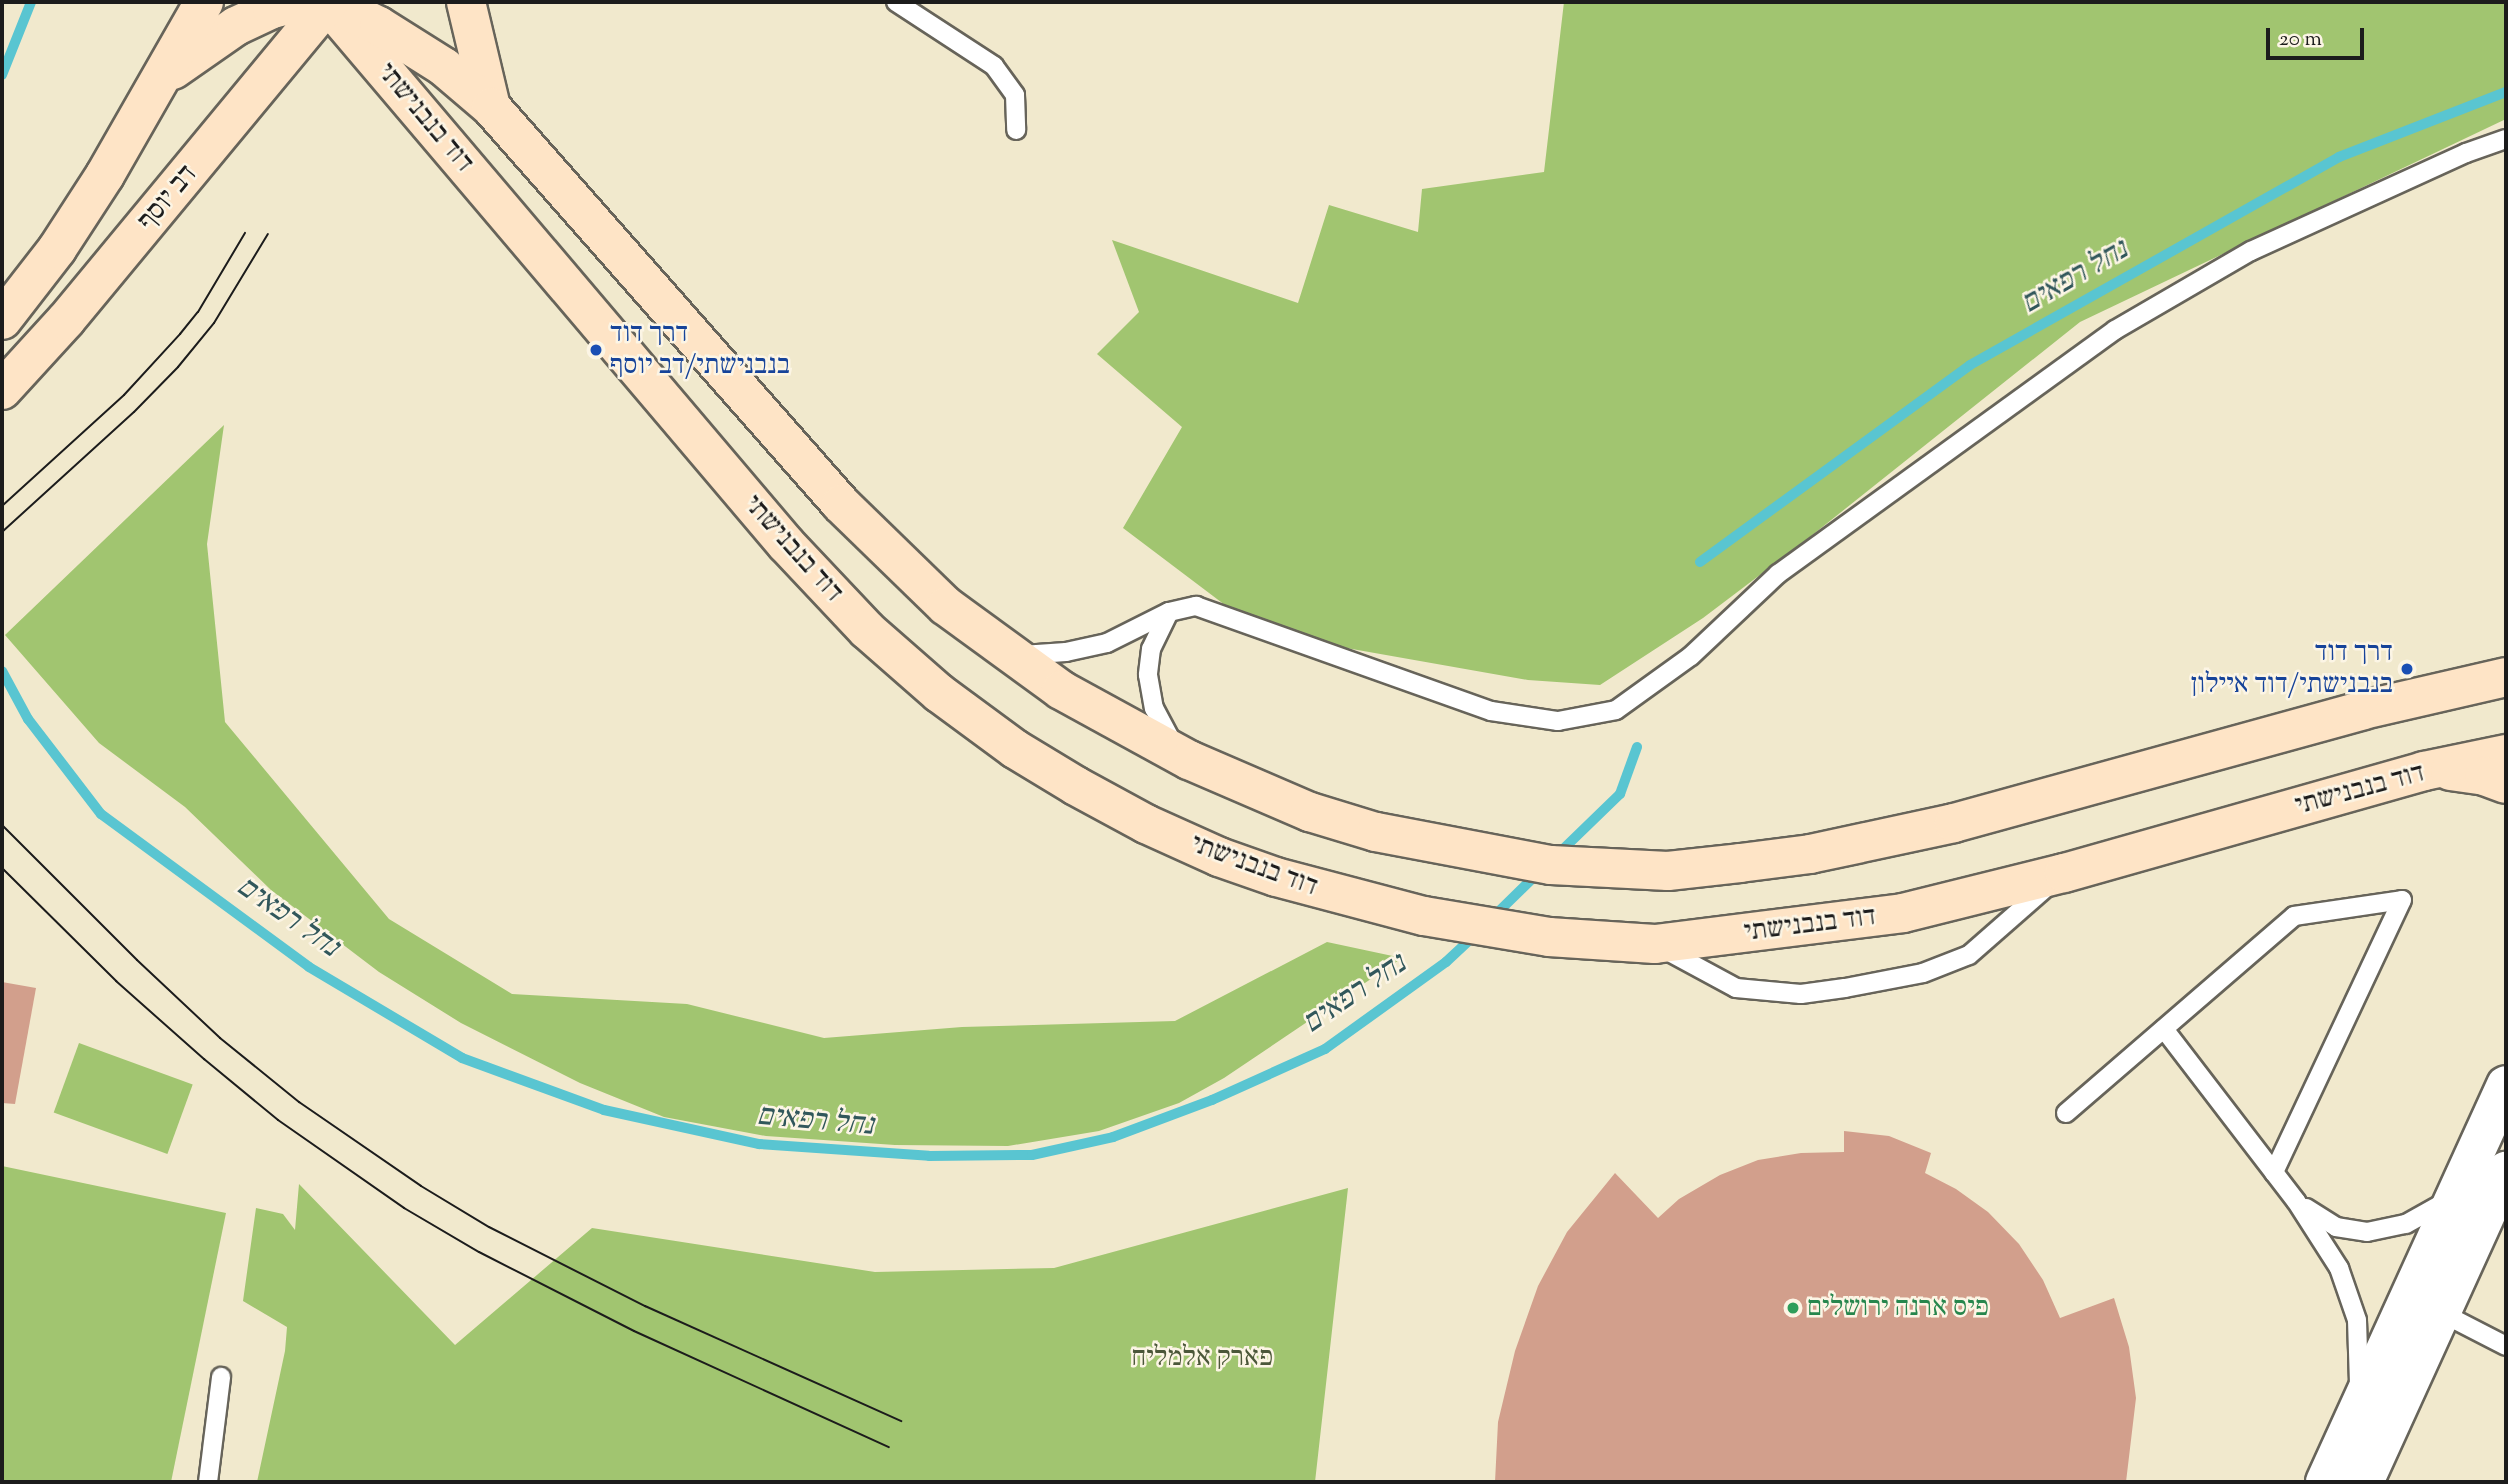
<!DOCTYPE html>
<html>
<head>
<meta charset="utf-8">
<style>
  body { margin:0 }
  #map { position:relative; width:2508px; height:1484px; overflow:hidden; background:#f1e9cd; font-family:"Sorts Mill Goudy","Frank Ruhl Libre",serif }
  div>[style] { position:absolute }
  .green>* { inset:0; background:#a1c570; transform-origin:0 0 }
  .stream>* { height:10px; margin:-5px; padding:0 5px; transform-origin:5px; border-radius:5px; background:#59c5d1 }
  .building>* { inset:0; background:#d29f8c }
  .roads { filter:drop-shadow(2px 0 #67645a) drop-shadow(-2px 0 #67645a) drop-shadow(0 2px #67645a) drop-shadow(0 -2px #67645a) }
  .service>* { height:18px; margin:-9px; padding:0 9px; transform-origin:9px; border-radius:9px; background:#fff }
  .tertiary>* { height:38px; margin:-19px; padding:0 19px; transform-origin:19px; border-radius:19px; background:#fff }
  .secondary>* { height:38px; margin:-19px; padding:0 19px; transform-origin:19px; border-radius:19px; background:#fee4c6 }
  .tram>* { height:2px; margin:-1px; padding:0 1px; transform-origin:1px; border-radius:1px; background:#1c1c1c }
  .dots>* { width:19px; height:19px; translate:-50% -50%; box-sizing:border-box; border:4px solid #fcf5e5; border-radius:50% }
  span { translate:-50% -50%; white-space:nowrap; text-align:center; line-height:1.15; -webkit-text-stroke:5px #fcf5e5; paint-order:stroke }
  .street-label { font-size:28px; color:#1c1c1c }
  .transit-label { font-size:28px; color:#164399 }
  .left { translate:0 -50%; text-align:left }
  .right { translate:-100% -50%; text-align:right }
  .leisure-label { font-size:28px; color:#27864d }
  .park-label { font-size:28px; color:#4b5739 }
  .water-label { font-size:30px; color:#31575b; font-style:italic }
  .frame { position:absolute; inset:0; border:4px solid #1c1c1c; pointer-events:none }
  .scale { position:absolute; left:2266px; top:28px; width:98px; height:32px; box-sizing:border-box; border:4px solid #1c1c1c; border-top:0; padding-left:9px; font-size:21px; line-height:24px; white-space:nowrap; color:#1c1c1c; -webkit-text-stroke:5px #fcf5e5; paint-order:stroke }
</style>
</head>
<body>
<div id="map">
  <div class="green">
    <div style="clip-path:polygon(1564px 2px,2506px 2px,2506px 119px,2080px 322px,1806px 540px,1703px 618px,1600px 685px,1528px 680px,1262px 633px,1123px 528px,1182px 427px,1097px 354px,1139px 312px,1112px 240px,1298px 303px,1329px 205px,1418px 232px,1422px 189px,1544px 172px)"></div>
    <div style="clip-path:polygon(224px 425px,207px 544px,225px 722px,389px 919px,512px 994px,687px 1004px,824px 1038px,962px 1027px,1175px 1021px,1327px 942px,1402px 958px,1224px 1078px,1179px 1103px,1099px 1131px,1008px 1146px,895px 1145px,766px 1136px,664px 1117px,580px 1083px,461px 1023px,379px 972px,271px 890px,185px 807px,99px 743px,5px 635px)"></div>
    <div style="left:79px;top:1043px;width:121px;height:74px;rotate:20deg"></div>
    <div style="clip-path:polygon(2px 1166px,226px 1213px,171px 1482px,2px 1482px)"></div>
    <div style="clip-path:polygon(299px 1184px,455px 1345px,592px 1228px,875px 1272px,1054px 1268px,1348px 1188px,1315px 1482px,257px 1482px,285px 1351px,287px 1327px,243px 1301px,256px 1208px,283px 1214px,295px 1230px)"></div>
  </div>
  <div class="stream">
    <div style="left:2px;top:75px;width:79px;rotate:-68.3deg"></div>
    <div style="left:1700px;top:562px;width:334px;rotate:-36.1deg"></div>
    <div style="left:1970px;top:365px;width:424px;rotate:-29.4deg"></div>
    <div style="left:2339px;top:157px;width:179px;rotate:-21.3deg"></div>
    <div style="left:2px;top:671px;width:55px;rotate:61.6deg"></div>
    <div style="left:28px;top:719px;width:120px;rotate:52.5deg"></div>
    <div style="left:101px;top:814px;width:258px;rotate:36.3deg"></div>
    <div style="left:309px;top:967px;width:178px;rotate:30.7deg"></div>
    <div style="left:462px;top:1058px;width:151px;rotate:20.1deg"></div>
    <div style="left:604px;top:1110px;width:159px;rotate:12.4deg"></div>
    <div style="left:759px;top:1144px;width:170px;rotate:4deg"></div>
    <div style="left:929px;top:1156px;width:103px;rotate:-0.6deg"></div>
    <div style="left:1032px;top:1155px;width:83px;rotate:-12.5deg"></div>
    <div style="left:1113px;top:1137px;width:106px;rotate:-20.5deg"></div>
    <div style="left:1212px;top:1100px;width:124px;rotate:-24.3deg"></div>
    <div style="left:1325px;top:1049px;width:149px;rotate:-35.7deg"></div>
    <div style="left:1446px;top:962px;width:38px;rotate:-43deg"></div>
    <div style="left:1557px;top:855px;width:88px;rotate:-44.1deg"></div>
    <div style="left:1620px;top:794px;width:50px;rotate:-70.1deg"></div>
    <div style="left:1492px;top:918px;width:66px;rotate:-44.4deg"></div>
  </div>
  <div class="building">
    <div style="clip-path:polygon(2px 982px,36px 988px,15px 1104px,2px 1103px)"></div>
    <div style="clip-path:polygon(1844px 1131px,1889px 1136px,1931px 1153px,1925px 1173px,1956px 1189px,1988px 1212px,2019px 1244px,2043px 1280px,2060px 1318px,2114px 1298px,2129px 1347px,2136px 1398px,2126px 1482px,1495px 1482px,1498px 1422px,1515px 1351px,1538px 1286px,1567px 1232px,1615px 1173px,1658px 1218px,1679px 1199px,1720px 1175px,1758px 1160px,1801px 1153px,1844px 1152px)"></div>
  </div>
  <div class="roads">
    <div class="service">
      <div style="left:896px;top:2px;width:117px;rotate:33.1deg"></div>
      <div style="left:994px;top:66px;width:36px;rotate:54deg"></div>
      <div style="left:1015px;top:95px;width:35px;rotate:88deg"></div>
      <div style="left:1169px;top:612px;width:41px;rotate:115.9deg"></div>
      <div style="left:1151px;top:649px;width:26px;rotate:97deg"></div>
      <div style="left:1148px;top:675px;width:34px;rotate:80deg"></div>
      <div style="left:1154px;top:708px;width:38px;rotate:62deg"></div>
      <div style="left:1022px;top:655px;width:44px;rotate:-3.9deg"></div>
      <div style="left:1066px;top:652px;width:42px;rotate:-12.4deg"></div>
      <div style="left:1107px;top:643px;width:69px;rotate:-26.6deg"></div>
      <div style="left:1169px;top:612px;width:28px;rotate:-13deg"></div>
      <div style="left:1196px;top:606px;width:313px;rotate:19.6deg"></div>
      <div style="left:1491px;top:711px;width:68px;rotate:8.5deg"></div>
      <div style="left:1558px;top:721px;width:59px;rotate:-10.7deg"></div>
      <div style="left:1616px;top:710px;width:92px;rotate:-35.8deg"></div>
      <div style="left:1691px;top:656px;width:120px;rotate:-43.3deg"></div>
      <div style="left:1778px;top:574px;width:416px;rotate:-35.9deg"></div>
      <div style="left:2115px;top:330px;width:157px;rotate:-30.2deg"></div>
      <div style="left:2251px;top:251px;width:236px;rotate:-24.5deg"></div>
      <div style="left:2466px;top:153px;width:42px;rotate:-19.3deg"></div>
      <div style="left:1664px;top:949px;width:82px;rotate:28.4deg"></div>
      <div style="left:1736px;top:988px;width:65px;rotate:5.3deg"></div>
      <div style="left:1801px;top:994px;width:44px;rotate:-7.8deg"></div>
      <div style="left:1845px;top:988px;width:79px;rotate:-10.9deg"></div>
      <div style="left:1923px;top:973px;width:49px;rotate:-21.4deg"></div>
      <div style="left:1969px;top:955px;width:106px;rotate:-41.2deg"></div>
      <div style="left:2164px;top:1029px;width:217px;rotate:52.5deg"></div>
      <div style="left:2296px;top:1201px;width:80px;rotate:57.3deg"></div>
      <div style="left:2339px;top:1268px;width:55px;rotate:70.9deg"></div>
      <div style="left:2357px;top:1320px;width:65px;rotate:88.2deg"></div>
      <div style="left:2066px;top:1113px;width:301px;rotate:-40.8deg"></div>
      <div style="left:2294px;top:916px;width:109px;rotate:-8.4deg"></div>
      <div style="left:2402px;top:900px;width:301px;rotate:115.2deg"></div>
      <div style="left:2306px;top:1208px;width:36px;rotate:32deg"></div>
      <div style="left:2336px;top:1227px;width:31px;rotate:9deg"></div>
      <div style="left:2367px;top:1232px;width:40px;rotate:-12deg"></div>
      <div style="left:2406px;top:1224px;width:47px;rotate:-29.3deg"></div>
      <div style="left:2438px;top:1311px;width:76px;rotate:27.2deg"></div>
      <div style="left:208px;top:1482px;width:106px;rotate:-82.9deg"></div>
    </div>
    <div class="tertiary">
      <div style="left:2325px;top:1482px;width:436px;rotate:-65.5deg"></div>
      <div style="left:2364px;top:1482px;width:342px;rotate:-65.5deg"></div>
    </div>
    <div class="secondary">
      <div style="left:326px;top:2px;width:711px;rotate:49.68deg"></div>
      <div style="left:786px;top:544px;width:118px;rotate:46.7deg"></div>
      <div style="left:867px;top:630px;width:96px;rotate:41.2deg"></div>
      <div style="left:939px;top:693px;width:94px;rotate:36.4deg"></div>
      <div style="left:1015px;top:749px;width:71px;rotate:31.2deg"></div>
      <div style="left:1076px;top:786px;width:80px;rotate:28.5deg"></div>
      <div style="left:1146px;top:824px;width:80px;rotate:24.3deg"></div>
      <div style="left:1219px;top:857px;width:60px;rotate:19.3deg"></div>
      <div style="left:1276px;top:877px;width:153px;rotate:14.8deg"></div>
      <div style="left:1424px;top:916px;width:127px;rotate:9.5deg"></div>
      <div style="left:1549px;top:937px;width:106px;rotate:3.8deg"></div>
      <div style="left:1655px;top:944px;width:250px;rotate:-7.1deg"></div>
      <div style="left:1903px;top:913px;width:166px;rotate:-14deg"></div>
      <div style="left:2064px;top:873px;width:374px;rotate:-15.8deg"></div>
      <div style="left:2424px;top:771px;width:84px;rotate:-11.7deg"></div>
      <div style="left:466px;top:2px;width:108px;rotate:76.6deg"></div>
      <div style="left:340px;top:7px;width:43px;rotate:26deg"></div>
      <div style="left:379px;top:26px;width:77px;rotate:32.2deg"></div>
      <div style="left:444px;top:67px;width:62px;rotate:40.4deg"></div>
      <div style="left:491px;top:107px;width:529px;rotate:48.6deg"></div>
      <div style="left:841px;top:504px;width:146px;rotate:44.2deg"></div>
      <div style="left:946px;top:606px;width:142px;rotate:36.1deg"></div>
      <div style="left:1061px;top:690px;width:146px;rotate:28.7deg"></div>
      <div style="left:1189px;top:760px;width:132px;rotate:23.3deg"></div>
      <div style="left:1310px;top:812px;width:69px;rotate:16.9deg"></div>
      <div style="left:1376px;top:832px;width:178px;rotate:10.7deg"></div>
      <div style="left:1551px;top:865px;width:117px;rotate:2.9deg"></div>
      <div style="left:1668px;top:871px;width:72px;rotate:-6.3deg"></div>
      <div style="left:1740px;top:863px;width:71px;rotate:-7.3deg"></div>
      <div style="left:1810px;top:854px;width:147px;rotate:-12.1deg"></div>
      <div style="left:1954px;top:823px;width:424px;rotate:-15.4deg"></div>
      <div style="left:2363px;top:710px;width:147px;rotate:-13deg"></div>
      <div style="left:173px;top:70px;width:77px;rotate:-34.9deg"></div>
      <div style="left:236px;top:26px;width:40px;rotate:-25deg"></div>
      <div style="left:272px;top:9px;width:29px;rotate:-14deg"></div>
      <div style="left:2px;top:320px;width:90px;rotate:-52.2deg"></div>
      <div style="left:57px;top:249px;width:88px;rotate:-57deg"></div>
      <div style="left:105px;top:175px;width:199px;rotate:-60.2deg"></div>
      <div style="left:2px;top:390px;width:95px;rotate:-47.6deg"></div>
      <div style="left:66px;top:320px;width:413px;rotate:-50.4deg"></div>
      <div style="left:2450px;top:771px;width:34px;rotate:8deg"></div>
      <div style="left:2484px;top:776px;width:23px;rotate:20deg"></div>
    </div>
  </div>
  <div class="tram">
    <div style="left:2px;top:506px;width:165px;rotate:-42.3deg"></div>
    <div style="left:124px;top:395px;width:83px;rotate:-47.4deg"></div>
    <div style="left:180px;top:334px;width:28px;rotate:-51deg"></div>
    <div style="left:198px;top:312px;width:92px;rotate:-59.3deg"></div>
    <div style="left:2px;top:532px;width:178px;rotate:-42.3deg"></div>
    <div style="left:134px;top:412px;width:63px;rotate:-45.6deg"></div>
    <div style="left:178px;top:367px;width:57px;rotate:-50.7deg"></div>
    <div style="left:214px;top:323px;width:104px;rotate:-58.8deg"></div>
    <div style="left:2px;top:825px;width:191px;rotate:45deg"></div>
    <div style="left:137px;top:960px;width:114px;rotate:43.2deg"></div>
    <div style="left:220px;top:1038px;width:102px;rotate:39deg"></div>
    <div style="left:299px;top:1102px;width:148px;rotate:34.5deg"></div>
    <div style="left:421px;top:1186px;width:79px;rotate:31.1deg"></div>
    <div style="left:489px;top:1227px;width:175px;rotate:26.9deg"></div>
    <div style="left:645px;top:1306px;width:281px;rotate:24.2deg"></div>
    <div style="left:2px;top:868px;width:161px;rotate:44.7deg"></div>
    <div style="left:116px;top:981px;width:118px;rotate:41.6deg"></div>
    <div style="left:204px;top:1059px;width:96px;rotate:39.5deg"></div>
    <div style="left:278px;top:1120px;width:154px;rotate:34.9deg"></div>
    <div style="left:404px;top:1208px;width:87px;rotate:30.4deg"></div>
    <div style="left:479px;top:1252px;width:174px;rotate:27deg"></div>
    <div style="left:634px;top:1331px;width:280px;rotate:24.5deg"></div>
  </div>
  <div class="dots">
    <div style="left:596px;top:350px;background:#1a4fb4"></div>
    <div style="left:2407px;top:669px;background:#1a4fb4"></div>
    <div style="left:1793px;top:1308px;background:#2e9e5b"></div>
  </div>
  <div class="street-label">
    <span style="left:425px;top:118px;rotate:50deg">דוד בנבנישתי</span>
    <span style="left:168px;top:198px;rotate:-50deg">דב יוסף</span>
    <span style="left:793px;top:549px;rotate:48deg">דוד בנבנישתי</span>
    <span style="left:2360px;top:790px;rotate:-15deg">דוד בנבנישתי</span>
    <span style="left:1254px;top:866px;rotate:20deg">דוד בנבנישתי</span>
    <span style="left:1810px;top:925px;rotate:-7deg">דוד בנבנישתי</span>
  </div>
  <div class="transit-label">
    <span class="left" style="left:610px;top:350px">דרך דוד<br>בנבנישתי/דב יוסף</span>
    <span class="right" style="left:2393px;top:669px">דרך דוד<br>בנבנישתי/דוד איילון</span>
  </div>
  <div class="leisure-label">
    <span class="left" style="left:1807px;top:1308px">פיס ארנה ירושלים</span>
  </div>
  <div class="park-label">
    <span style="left:1202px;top:1358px">פארק אלמליח</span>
  </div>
  <div class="water-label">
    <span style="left:2075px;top:278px;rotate:-30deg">נחל רפאים</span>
    <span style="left:287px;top:918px;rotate:35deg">נחל רפאים</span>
    <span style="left:1355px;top:995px;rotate:-34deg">נחל רפאים</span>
    <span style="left:815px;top:1122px;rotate:5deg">נחל רפאים</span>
  </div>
  <div class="frame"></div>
  <div class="scale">20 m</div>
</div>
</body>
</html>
